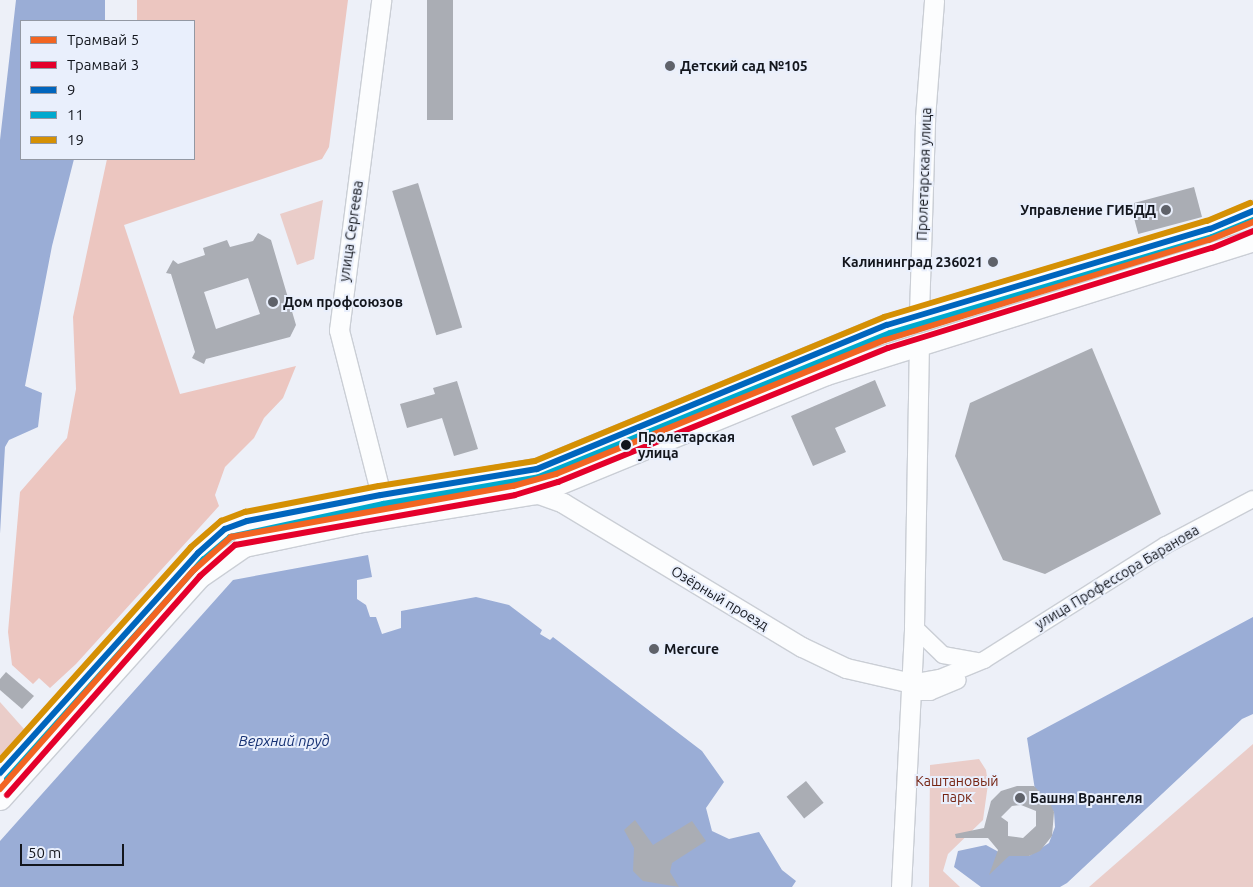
<!DOCTYPE html>
<html>
<head>
<meta charset="utf-8">
<style>
  body { margin:0 }
  #map { position:relative; width:1253px; height:887px; overflow:hidden; background:#edf0f8; font-family:Ubuntu,sans-serif }
  div>[style] { position:absolute }
  .green>* { inset:0; background:#eacdc9 }
  .forest>* { inset:0; background:#ecc6c0 }
  .water>* { inset:0; background:#9aadd6 }
  .building>* { inset:0; background:#aaadb4; transform-origin:0 0 }
  .roads { filter:drop-shadow(1px 0 #caced5) drop-shadow(-1px 0 #caced5) drop-shadow(0 1px #caced5) drop-shadow(0 -1px #caced5) }
  .tertiary>* { height:16px; margin:-8px; padding:0 8px; transform-origin:8px; border-radius:8px; background:#fcfdfe }
  .secondary>* { height:19px; margin:-9.5px; padding:0 9.5px; transform-origin:9.5px; border-radius:9.5px; background:#fcfdfe }
  .primary>* { height:21px; margin:-10.5px; padding:0 10.5px; transform-origin:10.5px; border-radius:10.5px; background:#fcfdfe }
  .bus-1>* { height:6px; margin:-3px; padding:0 3px; transform-origin:3px; border-radius:3px; background:#0065bd }
  .bus-2>* { height:6px; margin:-3px; padding:0 3px; transform-origin:3px; border-radius:3px; background:#00a9ce }
  .bus-3>* { height:6px; margin:-3px; padding:0 3px; transform-origin:3px; border-radius:3px; background:#d59004 }
  .tram-1>* { height:6px; margin:-3px; padding:0 3px; transform-origin:3px; border-radius:3px; background:#f26522 }
  .tram-2>* { height:6px; margin:-3px; padding:0 3px; transform-origin:3px; border-radius:3px; background:#e4002b }
  .dots>* { width:14px; height:14px; translate:-50% -50%; box-sizing:border-box; border:2px solid #e9effc; border-radius:50% }
  span { translate:-50% -50%; white-space:nowrap; text-align:center; line-height:1.15; -webkit-text-stroke:4px #e9effc; paint-order:stroke }
  .poi-label { font-size:14px; color:#13161d; font-weight:700 }
  .left { translate:0 -50%; text-align:left }
  .right { translate:-100% -50%; text-align:right }
  .street-label { font-size:14px; color:#13161d }
  .stop-label { font-size:14px; color:#13161d; font-weight:700 }
  .park-label { font-size:14px; color:#762412 }
  .water-label { font-size:15px; color:#163173; font-style:italic }
  .legend { position:absolute; left:20px; top:20px; width:175px; height:140px; box-sizing:border-box; background:#e9effc; border:1px solid #9398a3; margin:0; padding:6px 9px; list-style:none; font-size:15px; color:#13161d }
  .legend li { display:flex; align-items:center; gap:10px; height:25px }
  .legend b { width:25px; border:1px solid #9398a3 }
  .scale { position:absolute; left:20px; top:844px; width:104px; height:22px; box-sizing:border-box; border:2px solid #13161d; border-top:0; padding-left:6px; font-size:15px; line-height:18px; white-space:nowrap; color:#13161d; -webkit-text-stroke:4px #e9effc; paint-order:stroke }
</style>
</head>
<body>
<div id="map">
  <div class="green">
    <div style="clip-path:polygon(323px 200px,314px 259px,297px 265px,280px 214px)"></div>
    <div style="clip-path:polygon(0 702px,24px 729px,0 756px)"></div>
    <div style="clip-path:polygon(1253px 744px,1253px 887px,1089px 887px)"></div>
    <div style="clip-path:polygon(979px 759px,986px 770px,988px 784px,983px 820px,948px 854px,943px 871px,960px 887px,929px 887px,930px 765px)"></div>
  </div>
  <div class="forest">
    <div style="clip-path:polygon(137px 0,348px 0,329px 147px,322px 159px,124px 225px,180px 394px,296px 366px,283px 398px,264px 418px,254px 438px,225px 467px,215px 495px,219px 506px,76px 664px,50px 688px,39px 678px,33px 684px,12px 665px,8px 632px,20px 492px,67px 438px,76px 389px,73px 317px,107px 159px,194px 159px,194px 21px,137px 21px)"></div>
  </div>
  <div class="water">
    <div style="clip-path:polygon(16px 0,105px 0,105px 21px,21px 21px,21px 159px,74px 159px,52px 246px,25px 386px,42px 393px,38px 427px,9px 440px,5px 447px,0 534px,0 140px)"></div>
    <div style="clip-path:polygon(368px 555px,372px 577px,357px 580px,357px 599px,366px 605px,370px 617px,376px 617px,382px 634px,401px 628px,401px 611px,476px 597px,509px 605px,542px 630px,540px 634px,550px 640px,553px 637px,702px 751px,724px 782px,706px 808px,712px 831px,729px 839px,759px 832px,782px 870px,796px 881px,792px 887px,0 887px,0 841px,233px 580px)"></div>
    <div style="clip-path:polygon(1253px 617px,1253px 714px,1242px 719px,1067px 883px,1060px 887px,981px 887px,954px 867px,958px 851px,986px 845px,1006px 856px,1029px 856px,1049px 843px,1055px 827px,1054px 812px,1035px 790px,1027px 738px)"></div>
  </div>
  <div class="building">
    <div style="left:427px;top:0;width:26px;height:120px"></div>
    <div style="left:418px;top:183px;width:151px;height:27px;rotate:73deg"></div>
    <div style="left:1194px;top:187px;width:31px;height:66px;rotate:75deg"></div>
    <div style="clip-path:polygon(evenodd,258px 233px,271px 240px,296px 325px,290px 337px,206px 359px,204px 364px,192px 358px,195px 352px,171px 274px,166px 273px,173px 260px,178px 264px,205px 255px,203px 248px,227px 240px,230px 247px,253px 241px,258px 233px,248px 278px,260px 314px,216px 329px,204px 292px,248px 278px)"></div>
    <div style="clip-path:polygon(1092px 348px,1161px 514px,1045px 574px,1003px 560px,955px 456px,970px 403px)"></div>
    <div style="clip-path:polygon(875px 380px,886px 406px,835px 428px,846px 452px,813px 466px,791px 416px)"></div>
    <div style="clip-path:polygon(457px 381px,478px 449px,454px 456px,442px 418px,407px 428px,400px 404px,435px 394px,433px 388px)"></div>
    <div style="clip-path:polygon(6px 672px,34px 696px,22px 709px,0 690px,0 679px)"></div>
    <div style="left:806px;top:781px;width:28px;height:25px;rotate:51deg"></div>
    <div style="clip-path:polygon(evenodd,1017px 786px,1034px 786px,1050px 803px,1054px 812px,1052px 836px,1040px 851px,1029px 856px,1009px 856px,989px 875px,998px 850px,988px 838px,956px 838px,955px 834px,984px 828px,991px 801px,1001px 791px,1017px 786px,1021px 805px,1036px 811px,1036px 826px,1023px 838px,1008px 836px,1008px 822px,1001px 817px,1012px 806px,1021px 805px)"></div>
    <div style="clip-path:polygon(635px 820px,653px 845px,692px 821px,706px 841px,672px 863px,670px 872px,679px 887px,643px 881px,633px 871px,634px 848px,624px 830px)"></div>
  </div>
  <div class="roads">
    <div class="tertiary">
      <div style="left:914px;top:627px;width:40px;rotate:44deg"></div>
      <div style="left:943px;top:655px;width:34px;rotate:10deg"></div>
      <div style="left:911px;top:683px;width:29px;rotate:-10deg"></div>
      <div style="left:940px;top:678px;width:48px;rotate:-22.2deg"></div>
      <div style="left:984px;top:660px;width:215px;rotate:-32.3deg"></div>
      <div style="left:1166px;top:545px;width:98px;rotate:-27.9deg"></div>
      <div style="left:911px;top:692px;width:19px"></div>
      <div style="left:930px;top:692px;width:30px;rotate:-23deg"></div>
    </div>
    <div class="secondary">
      <div style="left:919px;top:314px;width:196px;rotate:-88.2deg"></div>
      <div style="left:925px;top:118px;width:118px;rotate:-85.6deg"></div>
      <div style="left:536px;top:493px;width:29px;rotate:20deg"></div>
      <div style="left:563px;top:503px;width:279px;rotate:31.1deg"></div>
      <div style="left:802px;top:647px;width:49px;rotate:25.5deg"></div>
      <div style="left:846px;top:668px;width:67px;rotate:13deg"></div>
      <div style="left:381px;top:495px;width:170px;rotate:-104.3deg"></div>
      <div style="left:339px;top:330px;width:333px;rotate:-82.7deg"></div>
      <div style="left:901px;top:887px;width:260px;rotate:-87.1deg"></div>
      <div style="left:914px;top:627px;width:284px;rotate:-89deg"></div>
    </div>
    <div class="primary">
      <div style="left:0;top:773px;width:296px;rotate:-48deg"></div>
      <div style="left:198px;top:553px;width:36px;rotate:-42deg"></div>
      <div style="left:225px;top:529px;width:23px;rotate:-20deg"></div>
      <div style="left:247px;top:521px;width:136px;rotate:-11deg"></div>
      <div style="left:381px;top:495px;width:158px;rotate:-9.5deg"></div>
      <div style="left:537px;top:469px;width:378px;rotate:-22.4deg"></div>
      <div style="left:887px;top:325px;width:337px;rotate:-16.6deg"></div>
      <div style="left:1210px;top:229px;width:47px;rotate:-22.7deg"></div>
      <div style="left:0;top:799px;width:298px;rotate:-48.1deg"></div>
      <div style="left:199px;top:577px;width:55px;rotate:-34.6deg"></div>
      <div style="left:244px;top:546px;width:116px;rotate:-12deg"></div>
      <div style="left:357px;top:522px;width:181px;rotate:-9.2deg"></div>
      <div style="left:536px;top:493px;width:313px;rotate:-22.3deg"></div>
      <div style="left:826px;top:374px;width:448px;rotate:-17.4deg"></div>
    </div>
  </div>
  <div class="bus-1">
    <div style="left:0;top:773px;width:296px;rotate:-48deg"></div>
    <div style="left:198px;top:553px;width:36px;rotate:-42deg"></div>
    <div style="left:225px;top:529px;width:23px;rotate:-20deg"></div>
    <div style="left:247px;top:521px;width:136px;rotate:-11deg"></div>
    <div style="left:381px;top:495px;width:158px;rotate:-9.5deg"></div>
    <div style="left:537px;top:469px;width:378px;rotate:-22.4deg"></div>
    <div style="left:887px;top:325px;width:337px;rotate:-16.6deg"></div>
    <div style="left:1210px;top:229px;width:47px;rotate:-22.7deg"></div>
  </div>
  <div class="bus-2">
    <div style="left:7px;top:779px;width:295px;rotate:-48.2deg"></div>
    <div style="left:204px;top:559px;width:34px;rotate:-40deg"></div>
    <div style="left:230px;top:537px;width:157px;rotate:-12.2deg"></div>
    <div style="left:383px;top:504px;width:158px;rotate:-9.8deg"></div>
    <div style="left:539px;top:477px;width:379px;rotate:-22.3deg"></div>
    <div style="left:890px;top:333px;width:336px;rotate:-16.6deg"></div>
    <div style="left:1212px;top:237px;width:44px;rotate:-22.5deg"></div>
  </div>
  <div class="bus-3">
    <div style="left:0;top:760px;width:286px;rotate:-48.1deg"></div>
    <div style="left:191px;top:547px;width:40px;rotate:-41deg"></div>
    <div style="left:221px;top:521px;width:26px;rotate:-21deg"></div>
    <div style="left:245px;top:512px;width:136px;rotate:-11deg"></div>
    <div style="left:379px;top:486px;width:158px;rotate:-9.1deg"></div>
    <div style="left:535px;top:461px;width:378px;rotate:-22.4deg"></div>
    <div style="left:884px;top:317px;width:337px;rotate:-16.6deg"></div>
    <div style="left:1207px;top:221px;width:47px;rotate:-22.7deg"></div>
  </div>
  <div class="tram-1">
    <div style="left:0;top:789px;width:293px;rotate:-48.5deg"></div>
    <div style="left:194px;top:570px;width:50px;rotate:-41.7deg"></div>
    <div style="left:231px;top:537px;width:287px;rotate:-10.3deg"></div>
    <div style="left:513px;top:486px;width:45px;rotate:-15.6deg"></div>
    <div style="left:556px;top:474px;width:355px;rotate:-22.2deg"></div>
    <div style="left:885px;top:340px;width:339px;rotate:-17.2deg"></div>
    <div style="left:1209px;top:240px;width:48px;rotate:-22.2deg"></div>
  </div>
  <div class="tram-2">
    <div style="left:7px;top:795px;width:292px;rotate:-48.6deg"></div>
    <div style="left:200px;top:576px;width:47px;rotate:-41.5deg"></div>
    <div style="left:235px;top:545px;width:284px;rotate:-10.1deg"></div>
    <div style="left:515px;top:495px;width:45px;rotate:-16.8deg"></div>
    <div style="left:558px;top:482px;width:356px;rotate:-22.1deg"></div>
    <div style="left:888px;top:348px;width:339px;rotate:-17.2deg"></div>
    <div style="left:1212px;top:248px;width:44px;rotate:-22.5deg"></div>
  </div>
  <div class="dots">
    <div style="left:670px;top:66px;background:#5f626a"></div>
    <div style="left:1166px;top:210px;background:#5f626a"></div>
    <div style="left:993px;top:262px;background:#5f626a"></div>
    <div style="left:273px;top:302px;background:#5f626a"></div>
    <div style="left:626px;top:445px;background:#13161d"></div>
    <div style="left:654px;top:649px;background:#5f626a"></div>
    <div style="left:1020px;top:798px;background:#5f626a"></div>
  </div>
  <div class="poi-label">
    <span class="left" style="left:680px;top:66px">Детский сад №105</span>
    <span class="right" style="left:1156px;top:210px">Управление ГИБДД</span>
    <span class="right" style="left:983px;top:262px">Калининград 236021</span>
    <span class="left" style="left:283px;top:302px">Дом профсоюзов</span>
    <span class="left" style="left:664px;top:649px">Mercure</span>
    <span class="left" style="left:1030px;top:798px">Башня Врангеля</span>
  </div>
  <div class="street-label">
    <span style="left:924px;top:174px;rotate:-88deg">Пролетарская улица</span>
    <span style="left:351px;top:231px;rotate:-82deg">улица Сергеева</span>
    <span style="left:1117px;top:577px;rotate:-31deg">улица Профессора Баранова</span>
    <span style="left:720px;top:598px;rotate:31deg">Озёрный проезд</span>
  </div>
  <div class="stop-label">
    <span class="left" style="left:638px;top:445px">Пролетарская<br>улица</span>
  </div>
  <div class="park-label">
    <span style="left:957px;top:789px">Каштановый<br>парк</span>
  </div>
  <div class="water-label">
    <span style="left:284px;top:741px">Верхний пруд</span>
  </div>
  <ul class="legend">
  <li><b style="height:6px;background:#f26522"></b>Трамвай 5</li>
  <li><b style="height:6px;background:#e4002b"></b>Трамвай 3</li>
  <li><b style="height:6px;background:#0065bd"></b>9</li>
  <li><b style="height:6px;background:#00a9ce"></b>11</li>
  <li><b style="height:6px;background:#d59004"></b>19</li>
  </ul>
  <div class="scale">50 m</div>
</div>
</body>
</html>
